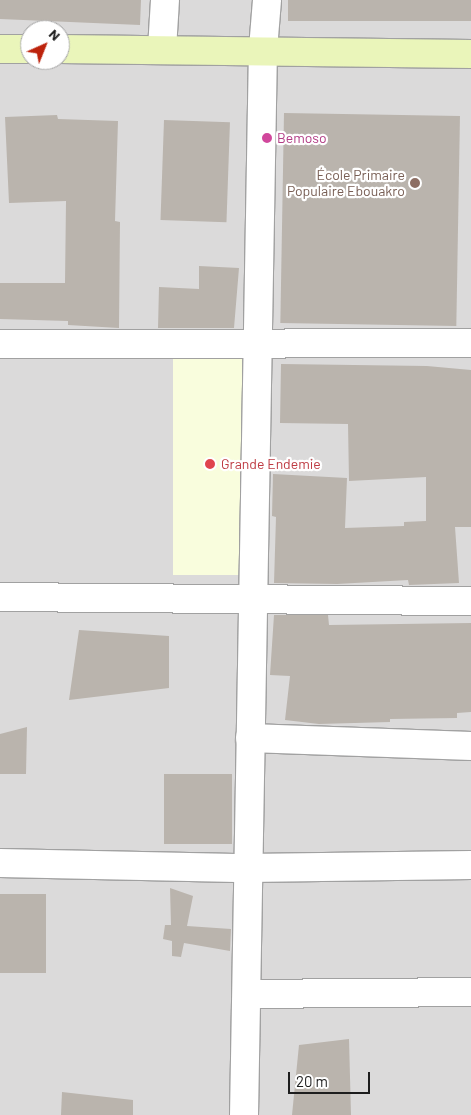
<!DOCTYPE html>
<html>
<head>
<meta charset="utf-8">
<style>
  body { margin:0 }
  #map { position:relative; width:471px; height:1115px; overflow:hidden; background:#edebe3; font-family:Barlow,sans-serif }
  div>[style] { position:absolute }
  .residential>* { inset:0; background:#dbdada }
  .education>* { inset:0; background:#f9fddd; transform-origin:0 0 }
  .building>* { inset:0; background:#bab4ad; transform-origin:0 0 }
  .roads { filter:drop-shadow(1px 0 #a1a1a1) drop-shadow(-1px 0 #a1a1a1) drop-shadow(0 1px #a1a1a1) drop-shadow(0 -1px #a1a1a1) }
  .minor>* { height:28px; margin:-14px; padding:0 14px; transform-origin:14px; border-radius:14px; background:#fff }
  .secondary>* { height:28px; margin:-14px; padding:0 14px; transform-origin:14px; border-radius:14px; background:#eaf5ba }
  .dots>* { width:14px; height:14px; translate:-50% -50%; box-sizing:border-box; border:2px solid #fff; border-radius:50% }
  span { translate:-50% -50%; white-space:nowrap; text-align:center; line-height:1.15; -webkit-text-stroke:4.5px #fff; paint-order:stroke }
  .hotel-label { font-size:14px; color:#b23c85 }
  .left { translate:0 -50%; text-align:left }
  .education-label { font-size:14px; color:#785e54 }
  .right { translate:-100% -50%; text-align:right }
  .health-label { font-size:14px; color:#be3a42 }
  .north { position:absolute; left:20px; top:20px; width:50px; height:50px; box-sizing:border-box; background:#fff; border:1px solid #a5a5a5; border-radius:50%; rotate:44deg; font-size:14px; font-weight:700; line-height:20px; text-align:center; color:#1d1d1d }
  .north::after { content:''; display:block; margin:auto; width:18px; height:22px; background:#bd230c; clip-path:polygon(50% 0,100% 100%,50% 72%,0 100%) }
  .scale { position:absolute; left:288px; top:1072px; width:82px; height:22px; box-sizing:border-box; border:2px solid #1d1d1d; border-top:0; padding-left:6px; font-size:15px; line-height:18px; white-space:nowrap; color:#1d1d1d; -webkit-text-stroke:4px #fff; paint-order:stroke }
</style>
</head>
<body>
<div id="map">
  <div class="residential">
    <div style="clip-path:polygon(evenodd,0 0,471px 0,471px 1115px,0 1115px,0 0,30px 30px,60px 30px,60px 60px,30px 60px,30px 30px)"></div>
  </div>
  <div class="education">
    <div style="left:173px;top:354px;width:70px;height:221px"></div>
  </div>
  <div class="building">
    <div style="clip-path:polygon(0 0,141px 0,140px 25px,0 19px)"></div>
    <div style="left:288px;top:0;width:183px;height:21px"></div>
    <div style="left:284px;top:113px;width:176px;height:210px;rotate:1deg"></div>
    <div style="clip-path:polygon(57px 115px,58px 119px,118px 121px,115px 221px,120px 222px,119px 328px,68px 325px,68px 321px,0 319px,0 283px,65px 283px,66px 201px,9px 203px,5px 117px)"></div>
    <div style="left:164px;top:120px;width:66px;height:100px;rotate:2deg"></div>
    <div style="clip-path:polygon(199px 266px,239px 268px,234px 328px,158px 328px,159px 287px,199px 289px)"></div>
    <div style="clip-path:polygon(281px 364px,427px 366px,471px 370px,471px 527px,455px 527px,459px 583px,409px 585px,408px 580px,337px 584px,274px 583px,276px 517px,272px 516px,273px 474px,347px 478px,345px 528px,404px 526px,404px 522px,426px 521px,426px 477px,349px 481px,348px 424px,280px 423px)"></div>
    <div style="clip-path:polygon(274px 615px,328px 615px,329px 625px,471px 623px,471px 712px,457px 713px,457px 718px,390px 719px,390px 722px,319px 724px,285px 720px,290px 676px,270px 675px)"></div>
    <div style="clip-path:polygon(79px 630px,169px 636px,169px 688px,69px 700px)"></div>
    <div style="clip-path:polygon(27px 727px,26px 774px,0 774px,0 734px)"></div>
    <div style="left:164px;top:774px;width:68px;height:70px"></div>
    <div style="clip-path:polygon(170px 888px,193px 896px,187px 926px,231px 929px,230px 951px,184px 943px,181px 957px,172px 956px,172px 941px,163px 939px,165px 925px,171px 925px)"></div>
    <div style="left:0;top:894px;width:46px;height:79px"></div>
    <div style="clip-path:polygon(349px 1039px,351px 1115px,292px 1115px,299px 1045px)"></div>
    <div style="clip-path:polygon(62px 1092px,133px 1100px,133px 1115px,61px 1115px)"></div>
  </div>
  <div class="roads">
    <div class="minor">
      <div style="left:162px;top:49px;width:49px;rotate:-86.5deg"></div>
      <div style="left:0;top:344px;width:471px;rotate:-0.1deg"></div>
      <div style="left:0;top:597px;width:471px;rotate:0.5deg"></div>
      <div style="left:250px;top:738px;width:221px;rotate:2.1deg"></div>
      <div style="left:0;top:863px;width:248px;rotate:1.2deg"></div>
      <div style="left:248px;top:868px;width:223px;rotate:-0.8deg"></div>
      <div style="left:247px;top:994px;width:224px;rotate:-0.5deg"></div>
      <div style="left:244px;top:1115px;width:1066px;rotate:-88.98deg"></div>
      <div style="left:263px;top:49px;width:49px;rotate:-85.3deg"></div>
    </div>
    <div class="secondary">
      <div style="left:0;top:49px;width:30px"></div>
      <div style="left:60px;top:49px;width:411px;rotate:0.7deg"></div>
    </div>
  </div>
  <div class="dots">
    <div style="left:267px;top:138px;background:#d1479c"></div>
    <div style="left:415px;top:183px;background:#8d6e63"></div>
    <div style="left:210px;top:464px;background:#e0444e"></div>
  </div>
  <div class="hotel-label">
    <span class="left" style="left:277px;top:138px">Bemoso</span>
  </div>
  <div class="education-label">
    <span class="right" style="left:405px;top:183px">École Primaire<br>Populaire Ebouakro</span>
  </div>
  <div class="health-label">
    <span class="left" style="left:221px;top:464px">Grande Endemie</span>
  </div>
  <div class="north">N</div>
  <div class="scale">20 m</div>
</div>
</body>
</html>
